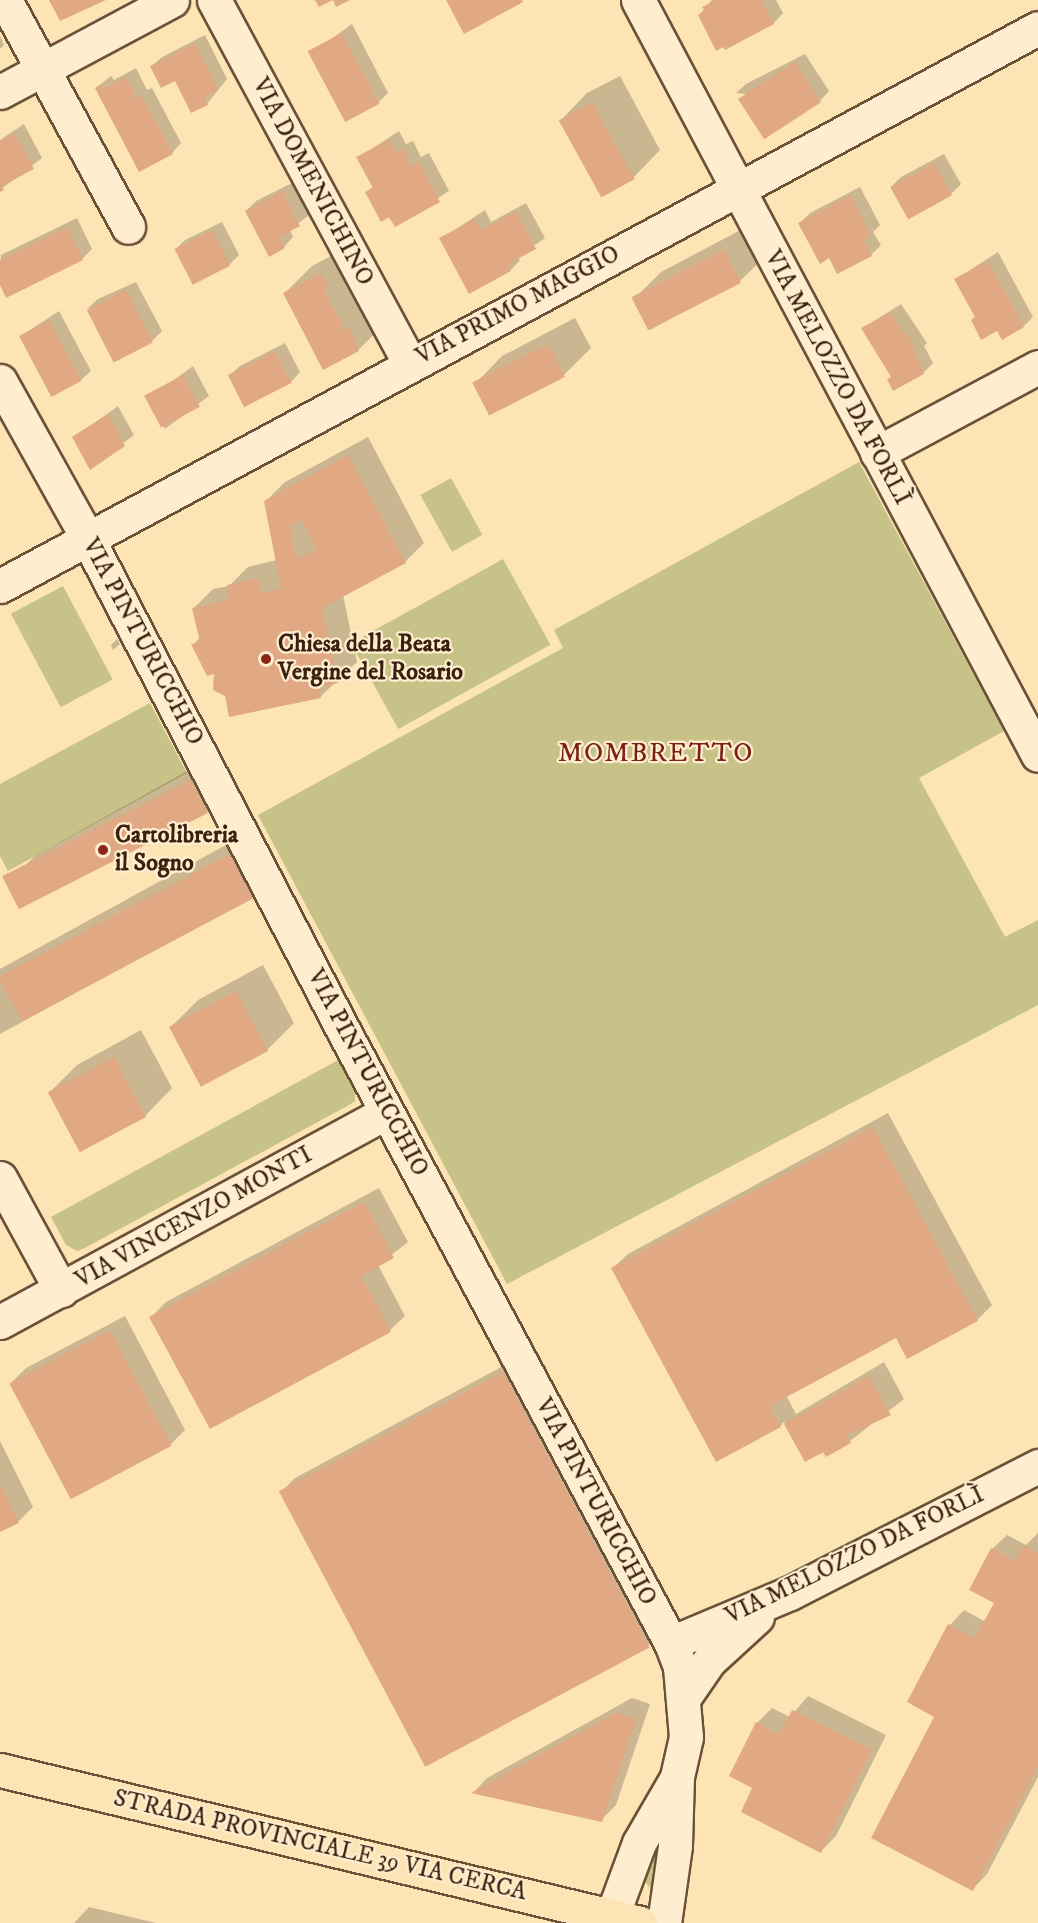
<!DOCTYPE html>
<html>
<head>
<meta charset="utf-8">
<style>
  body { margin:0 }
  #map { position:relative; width:1038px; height:1923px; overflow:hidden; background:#fde4b5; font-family:"IM FELL DW Pica",serif }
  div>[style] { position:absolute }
  .green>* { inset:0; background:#c7c288; transform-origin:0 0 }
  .shadow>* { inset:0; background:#0003 }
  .building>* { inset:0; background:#e1a884; transform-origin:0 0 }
  .roads { filter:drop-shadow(2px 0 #6b5138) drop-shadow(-2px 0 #6b5138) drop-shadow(0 2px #6b5138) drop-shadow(0 -2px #6b5138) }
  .minor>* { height:33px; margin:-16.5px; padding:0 16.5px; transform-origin:16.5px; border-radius:16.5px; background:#feedcf }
  .major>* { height:33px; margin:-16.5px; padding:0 16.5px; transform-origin:16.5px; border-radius:16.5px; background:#fde4b5 }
  .dots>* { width:16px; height:16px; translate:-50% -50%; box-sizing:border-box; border:3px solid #feedcf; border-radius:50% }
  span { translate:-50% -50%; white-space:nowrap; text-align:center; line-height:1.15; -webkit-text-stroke:4.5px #feedcf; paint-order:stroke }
  .street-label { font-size:24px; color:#3a200f }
  .poi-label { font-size:24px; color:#3a200f; font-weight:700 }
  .left { translate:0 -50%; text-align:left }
  .quarter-label { font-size:27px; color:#7a1f14; letter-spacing:1.5px }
</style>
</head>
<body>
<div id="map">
  <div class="green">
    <div style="clip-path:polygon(859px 462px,1004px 731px,919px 778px,1005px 937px,1038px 920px,1038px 1005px,507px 1284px,258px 815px,563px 648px,554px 630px)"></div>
    <div style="left:451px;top:478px;width:65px;height:35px;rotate:61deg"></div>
    <div style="left:503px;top:559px;width:98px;height:174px;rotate:61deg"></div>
    <div style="left:63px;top:586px;width:106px;height:59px;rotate:62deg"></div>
    <div style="clip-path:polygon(150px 703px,187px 773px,8px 871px,0 856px,0 784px)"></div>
    <div style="clip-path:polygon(340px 1059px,355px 1089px,355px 1101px,349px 1105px,83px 1249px,77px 1251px,66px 1245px,51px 1217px)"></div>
    <div style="clip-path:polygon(657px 1852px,662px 1856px,657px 1887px,650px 1888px,641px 1876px,648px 1854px)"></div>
  </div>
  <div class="shadow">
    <div style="clip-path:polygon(712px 0,776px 0,783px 13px,774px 23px,726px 48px,699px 15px)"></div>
    <div style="clip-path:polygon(352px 24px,388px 93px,378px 103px,311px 54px)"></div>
    <div style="clip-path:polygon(205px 35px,227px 79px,207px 104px,176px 79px,152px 66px,162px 57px)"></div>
    <div style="clip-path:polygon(0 36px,4px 45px,0 49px)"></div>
    <div style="clip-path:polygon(805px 54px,829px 91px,820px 101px,736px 93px,746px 84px)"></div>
    <div style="clip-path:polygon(136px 68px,147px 90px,152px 88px,181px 143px,172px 153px,96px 88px,111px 76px,114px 80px)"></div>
    <div style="clip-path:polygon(620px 76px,660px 150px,633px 178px,560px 121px,587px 93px)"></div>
    <div style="clip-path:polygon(24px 124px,42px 158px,0 190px,0 140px)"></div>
    <div style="clip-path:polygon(399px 131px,406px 144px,413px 141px,421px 157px,429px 153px,449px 191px,395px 225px,367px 192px,374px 185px,358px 158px)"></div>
    <div style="clip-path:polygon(944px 154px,961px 184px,951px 194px,891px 187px,901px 177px)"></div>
    <div style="clip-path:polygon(292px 183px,309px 215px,290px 230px,293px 237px,284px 247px,246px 211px,256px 201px)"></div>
    <div style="clip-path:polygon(860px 187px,880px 225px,873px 232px,881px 245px,871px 255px,830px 256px,800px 223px,810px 213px)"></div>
    <div style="clip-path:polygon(526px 203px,545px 238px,518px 257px,520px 260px,511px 270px,441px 239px,485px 210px,491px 222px)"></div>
    <div style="clip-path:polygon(77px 218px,92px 249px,82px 259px,0 282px,1px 255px)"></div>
    <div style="clip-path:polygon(222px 222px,239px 255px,229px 265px,176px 249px,185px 240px)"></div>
    <div style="clip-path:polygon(752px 224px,768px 254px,740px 281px,650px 330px,634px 299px,661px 272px)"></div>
    <div style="clip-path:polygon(348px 247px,386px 323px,358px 350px,285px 293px,312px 266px)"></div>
    <div style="clip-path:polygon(998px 252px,1033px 317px,1024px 326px,997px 329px,976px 316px,956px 279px)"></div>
    <div style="clip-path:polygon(136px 282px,162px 331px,152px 341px,88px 308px,98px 299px)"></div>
    <div style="clip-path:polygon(901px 304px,927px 343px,924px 346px,933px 363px,923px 373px,892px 376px,863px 328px)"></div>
    <div style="clip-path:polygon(59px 311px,91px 371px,81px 380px,21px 336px)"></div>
    <div style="clip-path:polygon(575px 318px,591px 348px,564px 375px,475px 384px,502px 356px)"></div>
    <div style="clip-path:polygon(285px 343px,300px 372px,291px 382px,245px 405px,230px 375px,240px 366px)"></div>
    <div style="clip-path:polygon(193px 366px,209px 396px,165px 429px,148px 399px)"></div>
    <div style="clip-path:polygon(118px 406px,134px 435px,90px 468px,74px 438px)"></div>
    <div style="clip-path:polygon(368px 437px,424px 543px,405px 562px,343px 595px,357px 662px,320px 697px,226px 695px,215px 672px,193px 645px,200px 637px,194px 608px,213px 589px,229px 586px,248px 567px,277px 560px,266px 501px,285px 482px)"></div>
    <div style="clip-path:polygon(117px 639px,120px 644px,113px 650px,111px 645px)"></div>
    <div style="clip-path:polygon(218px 754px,234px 785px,207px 812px,7px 883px,35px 856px)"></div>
    <div style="clip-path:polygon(257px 828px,280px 870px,252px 897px,0 1034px,0 969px)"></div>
    <div style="clip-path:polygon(263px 965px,294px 1023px,267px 1050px,171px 1027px,198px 1000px)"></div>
    <div style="clip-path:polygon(141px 1030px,172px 1088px,145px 1116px,50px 1092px,77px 1065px)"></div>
    <div style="clip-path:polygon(888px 1113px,992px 1305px,977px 1320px,897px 1336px,786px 1395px,796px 1414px,884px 1362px,904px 1399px,850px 1441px,806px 1460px,784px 1422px,780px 1426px,613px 1268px,628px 1254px)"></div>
    <div style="clip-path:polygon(379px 1188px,408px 1242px,378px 1265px,405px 1316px,390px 1330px,210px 1427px,151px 1317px,166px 1302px)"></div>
    <div style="clip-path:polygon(125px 1316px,185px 1430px,170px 1445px,11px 1383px,26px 1368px)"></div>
    <div style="clip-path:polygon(518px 1358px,664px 1631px,649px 1645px,426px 1765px,281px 1492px,295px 1478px)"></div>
    <div style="clip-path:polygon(0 1441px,33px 1507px,19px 1521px,0 1531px)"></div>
    <div style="clip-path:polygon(1038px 1533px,1038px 1777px,987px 1874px,973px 1889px,936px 1716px,950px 1625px,964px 1610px,986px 1622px,996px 1602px,992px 1549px,1007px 1535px,1026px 1545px)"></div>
    <div style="clip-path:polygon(808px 1696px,886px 1735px,836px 1836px,821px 1851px,754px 1787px,757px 1723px,772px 1708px,790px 1717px)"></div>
    <div style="clip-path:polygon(632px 1698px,650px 1704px,616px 1805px,601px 1820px,474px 1792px,487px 1778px)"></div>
    <div style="clip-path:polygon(89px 1907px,156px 1923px,74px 1923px)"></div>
  </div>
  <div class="building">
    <div style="clip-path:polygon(49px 0,106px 0,60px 21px)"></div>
    <div style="clip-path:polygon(315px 0,350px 0,336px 7px,333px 0,319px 7px)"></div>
    <div style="clip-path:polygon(446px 0,522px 0,523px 2px,464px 34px)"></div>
    <div style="clip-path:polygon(716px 0,762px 0,774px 24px,725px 50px,723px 47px,716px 51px,698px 15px,705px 11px,702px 7px)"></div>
    <div style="left:342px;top:33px;width:80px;height:39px;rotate:62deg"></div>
    <div style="clip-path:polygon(195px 43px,218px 90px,204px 97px,208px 105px,191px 113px,175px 81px,161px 88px,150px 66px)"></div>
    <div style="left:795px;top:62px;width:48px;height:68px;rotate:57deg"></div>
    <div style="clip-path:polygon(126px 77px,137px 99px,142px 96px,173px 154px,139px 172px,95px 88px,101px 84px,103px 89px)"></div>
    <div style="left:592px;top:102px;width:88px;height:38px;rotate:61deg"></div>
    <div style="clip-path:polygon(14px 133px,34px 169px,2px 186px,4px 190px,0 192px,0 141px)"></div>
    <div style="clip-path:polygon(389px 140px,396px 153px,403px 149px,411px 166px,419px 162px,440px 202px,395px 227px,389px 217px,381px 222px,365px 192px,373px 188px,356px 157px)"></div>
    <div style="left:934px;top:163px;width:37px;height:50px;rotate:61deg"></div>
    <div style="clip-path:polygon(282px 191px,300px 226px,279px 237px,285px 248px,269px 257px,245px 211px)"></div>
    <div style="clip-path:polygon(850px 195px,871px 236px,863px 240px,872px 256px,837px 274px,829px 258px,820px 264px,798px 223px)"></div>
    <div style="clip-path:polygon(516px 212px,536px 249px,508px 264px,511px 271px,469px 294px,439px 238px,475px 219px,481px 230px)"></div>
    <div style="clip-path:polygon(67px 227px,83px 260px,6px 298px,0 285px,0 260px)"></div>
    <div style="left:212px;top:230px;width:40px;height:42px;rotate:63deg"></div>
    <div style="left:724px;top:250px;width:37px;height:104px;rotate:63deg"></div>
    <div style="clip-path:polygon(988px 261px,1024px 327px,1002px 340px,997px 331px,981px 340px,971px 320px,975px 317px,954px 279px)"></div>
    <div style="clip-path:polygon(321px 273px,328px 288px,324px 290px,345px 330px,350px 328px,359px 351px,323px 370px,283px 293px)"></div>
    <div style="left:126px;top:290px;width:59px;height:44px;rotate:63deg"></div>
    <div style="clip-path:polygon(891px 312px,903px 334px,907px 332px,924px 374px,893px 391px,887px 379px,891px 377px,861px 328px)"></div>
    <div style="left:49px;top:320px;width:69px;height:34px;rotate:62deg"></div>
    <div style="left:548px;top:344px;width:37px;height:85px;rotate:63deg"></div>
    <div style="left:275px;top:351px;width:36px;height:53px;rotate:63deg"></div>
    <div style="left:183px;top:375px;width:36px;height:44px;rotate:62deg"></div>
    <div style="clip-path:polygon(108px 414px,125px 446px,90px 470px,72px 437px)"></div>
    <div style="clip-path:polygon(evenodd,348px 455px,406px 563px,322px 608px,338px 683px,319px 687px,321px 698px,229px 717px,225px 696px,213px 690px,214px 674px,207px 676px,191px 644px,200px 642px,192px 608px,229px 600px,227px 585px,258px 578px,261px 593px,281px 589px,264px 501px,348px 455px,301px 520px,316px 549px,296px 559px,290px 526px,301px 520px)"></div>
    <div style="left:191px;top:780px;width:37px;height:212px;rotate:63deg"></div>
    <div style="left:230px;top:854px;width:50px;height:262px;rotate:62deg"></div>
    <div style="left:236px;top:991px;width:68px;height:76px;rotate:62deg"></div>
    <div style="left:114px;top:1057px;width:68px;height:75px;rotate:62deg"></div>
    <div style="clip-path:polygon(873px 1127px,978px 1321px,907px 1359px,896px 1338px,770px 1406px,781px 1427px,716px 1462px,611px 1268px)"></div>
    <div style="clip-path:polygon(364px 1202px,394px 1258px,361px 1276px,391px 1332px,210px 1429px,149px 1317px)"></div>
    <div style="left:110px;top:1330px;width:131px;height:114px;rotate:62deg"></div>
    <div style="left:503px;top:1372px;width:312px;height:254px;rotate:62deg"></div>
    <div style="clip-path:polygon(869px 1376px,891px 1415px,847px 1435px,851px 1443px,826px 1457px,823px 1452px,805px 1462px,784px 1424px)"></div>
    <div style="clip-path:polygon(0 1484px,19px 1523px,0 1532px)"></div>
    <div style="clip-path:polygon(1024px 1545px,1038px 1553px,1038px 1766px,973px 1891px,871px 1838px,934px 1717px,907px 1702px,948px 1624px,975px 1638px,994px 1603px,969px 1590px,991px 1548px,1015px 1561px)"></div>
    <div style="clip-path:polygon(792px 1710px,872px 1750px,821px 1853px,741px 1812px,752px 1788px,729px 1776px,756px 1722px,779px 1734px)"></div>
    <div style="clip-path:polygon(617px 1712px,636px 1719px,602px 1822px,471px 1793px)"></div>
  </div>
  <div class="roads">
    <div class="minor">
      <div style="left:5px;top:0;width:258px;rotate:61.5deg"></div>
      <div style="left:214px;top:0;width:413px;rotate:61.7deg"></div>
      <div style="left:638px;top:0;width:854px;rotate:62.09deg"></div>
      <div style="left:0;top:92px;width:195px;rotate:-28.1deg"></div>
      <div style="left:0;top:381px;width:183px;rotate:60.9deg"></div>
      <div style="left:89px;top:541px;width:549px;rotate:62.55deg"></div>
      <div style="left:342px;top:1028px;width:697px;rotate:61.86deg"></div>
      <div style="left:671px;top:1643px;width:26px;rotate:69deg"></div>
      <div style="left:680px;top:1667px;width:70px;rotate:85.1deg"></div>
      <div style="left:686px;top:1737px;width:41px;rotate:102.7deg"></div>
      <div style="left:677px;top:1777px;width:69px;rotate:91.7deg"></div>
      <div style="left:675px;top:1846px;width:78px;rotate:98.1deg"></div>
      <div style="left:877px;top:453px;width:183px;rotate:-28.1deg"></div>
      <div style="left:0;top:586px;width:1178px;rotate:-28.26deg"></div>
      <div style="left:0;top:1178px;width:128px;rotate:61.4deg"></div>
      <div style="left:0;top:1322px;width:440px;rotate:-28.5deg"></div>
      <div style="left:671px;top:1643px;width:129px;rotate:-22.8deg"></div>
      <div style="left:790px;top:1593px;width:279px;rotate:-27.1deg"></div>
      <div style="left:685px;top:1696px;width:42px;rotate:-55.6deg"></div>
      <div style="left:709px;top:1661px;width:65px;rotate:-42.5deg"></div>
      <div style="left:612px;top:1916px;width:78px;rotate:-69.7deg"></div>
      <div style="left:639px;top:1843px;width:72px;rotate:-59.9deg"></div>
    </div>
    <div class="major">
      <div style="left:0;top:1770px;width:658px;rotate:13.44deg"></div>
    </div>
  </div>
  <div class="dots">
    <div style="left:266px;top:659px;background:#8f2418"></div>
    <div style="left:103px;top:850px;background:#8f2418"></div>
  </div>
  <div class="street-label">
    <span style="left:312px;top:182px;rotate:62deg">VIA DOMENICHINO</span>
    <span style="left:518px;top:306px;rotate:-28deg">VIA PRIMO MAGGIO</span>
    <span style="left:837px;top:378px;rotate:62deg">VIA MELOZZO DA FORLÌ</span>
    <span style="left:142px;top:642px;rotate:62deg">VIA PINTURICCHIO</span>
    <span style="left:367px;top:1073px;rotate:62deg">VIA PINTURICCHIO</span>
    <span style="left:194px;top:1218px;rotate:-29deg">VIA VINCENZO MONTI</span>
    <span style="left:595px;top:1502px;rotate:62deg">VIA PINTURICCHIO</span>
    <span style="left:855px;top:1556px;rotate:-26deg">VIA MELOZZO DA FORLÌ</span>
    <span style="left:320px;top:1846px;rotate:13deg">STRADA PROVINCIALE 39 VIA CERCA</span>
  </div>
  <div class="poi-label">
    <span class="left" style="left:278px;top:659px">Chiesa della Beata<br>Vergine del Rosario</span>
    <span class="left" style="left:115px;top:850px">Cartolibreria<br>il Sogno</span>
  </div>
  <div class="quarter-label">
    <span style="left:656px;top:754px">MOMBRETTO</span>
  </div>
</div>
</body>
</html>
